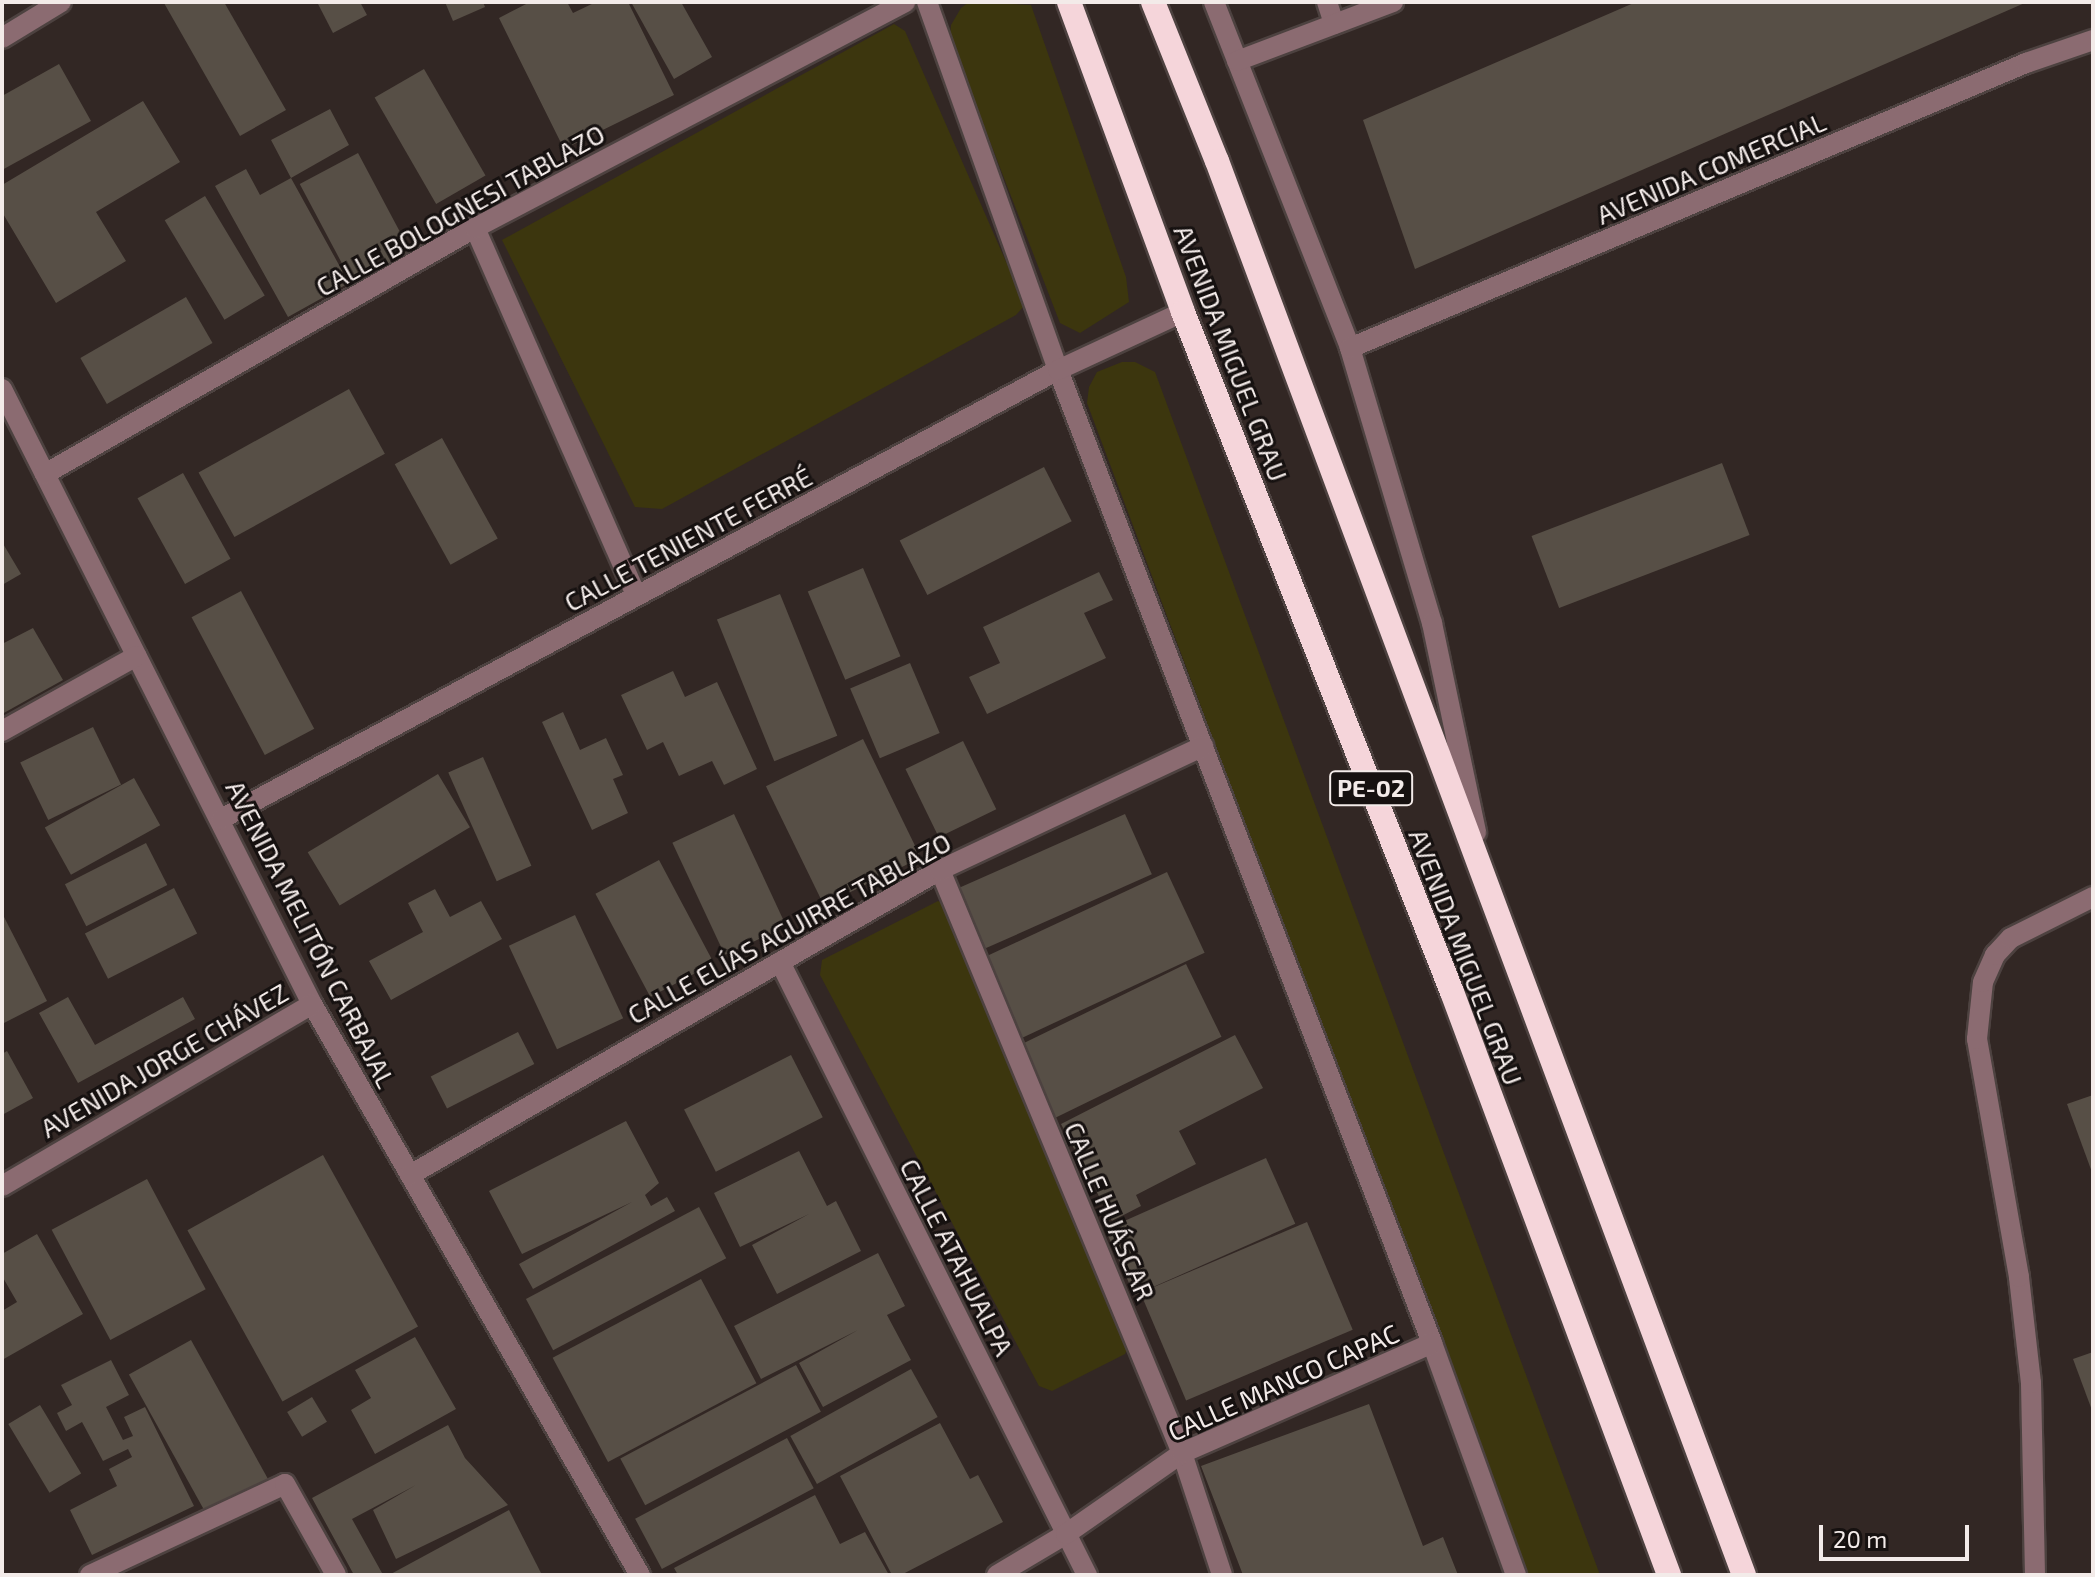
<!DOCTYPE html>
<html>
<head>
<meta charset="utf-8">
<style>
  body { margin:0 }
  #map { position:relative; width:2095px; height:1577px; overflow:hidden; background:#322724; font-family:"Exo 2",sans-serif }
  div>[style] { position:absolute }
  .green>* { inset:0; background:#3c360e }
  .building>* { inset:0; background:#574f46; transform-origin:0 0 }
  .roads { filter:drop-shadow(2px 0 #4d4240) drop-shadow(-2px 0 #4d4240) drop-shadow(0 2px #4d4240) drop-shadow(0 -2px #4d4240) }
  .minor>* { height:20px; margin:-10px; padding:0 10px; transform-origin:10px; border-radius:10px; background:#8b6b71 }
  .highway>* { height:24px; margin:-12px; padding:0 12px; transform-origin:12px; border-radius:12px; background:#f5d5da }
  span { translate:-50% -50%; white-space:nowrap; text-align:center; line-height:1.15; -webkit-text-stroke:6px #161110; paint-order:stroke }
  .shield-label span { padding:2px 6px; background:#161110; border:2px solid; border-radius:6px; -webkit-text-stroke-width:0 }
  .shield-label { font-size:24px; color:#f3ebe9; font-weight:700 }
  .street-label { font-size:26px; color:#f3ebe9 }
  .frame { position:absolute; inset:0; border:4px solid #f3ebe9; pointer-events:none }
  .scale { position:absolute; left:1819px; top:1525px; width:150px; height:36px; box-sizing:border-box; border:4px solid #f3ebe9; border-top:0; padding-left:10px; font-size:24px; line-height:28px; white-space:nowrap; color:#f3ebe9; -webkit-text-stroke:6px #161110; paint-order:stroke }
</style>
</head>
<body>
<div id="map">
  <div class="green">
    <div style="clip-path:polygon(969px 2px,1031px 5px,1126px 277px,1129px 302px,1080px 333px,1060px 323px,950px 38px,951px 25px,961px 8px)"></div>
    <div style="clip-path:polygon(894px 24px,905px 31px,1025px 305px,1016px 315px,662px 509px,635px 507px,502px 240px)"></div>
    <div style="clip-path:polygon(1122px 362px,1135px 362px,1155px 372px,1600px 1575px,1527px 1575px,1087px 403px,1089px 387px,1097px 372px)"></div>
    <div style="clip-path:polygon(938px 901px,948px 906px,1130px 1342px,1125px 1354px,1052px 1391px,1039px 1386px,820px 975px,822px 960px)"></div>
  </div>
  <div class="building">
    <div style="clip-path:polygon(224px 2px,286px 110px,240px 136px,164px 3px)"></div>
    <div style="clip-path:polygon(317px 2px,360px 2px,367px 15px,333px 33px)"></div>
    <div style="clip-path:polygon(445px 2px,483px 2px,485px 7px,453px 21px)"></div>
    <div style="clip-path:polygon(530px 2px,567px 2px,573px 13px,596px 2px,628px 2px,674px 95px,564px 149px,499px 18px)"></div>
    <div style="clip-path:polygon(631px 2px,681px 2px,712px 57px,674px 79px)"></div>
    <div style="clip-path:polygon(1636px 2px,2027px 2px,1415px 269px,1363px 120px)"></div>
    <div style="clip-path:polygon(59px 64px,91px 121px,2px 170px,2px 96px)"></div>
    <div style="left:424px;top:69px;width:123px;height:57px;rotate:60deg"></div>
    <div style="clip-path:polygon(143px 101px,180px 162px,96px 212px,126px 261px,56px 303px,2px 212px,2px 185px)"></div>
    <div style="clip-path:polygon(330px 109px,349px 145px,291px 178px,349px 283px,288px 317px,215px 186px,246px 169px,260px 195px,291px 178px,271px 140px)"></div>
    <div style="left:358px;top:153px;width:119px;height:66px;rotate:62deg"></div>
    <div style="left:205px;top:196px;width:116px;height:47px;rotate:59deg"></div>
    <div style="left:186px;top:297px;width:53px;height:122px;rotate:60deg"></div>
    <div style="left:349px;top:389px;width:74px;height:172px;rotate:61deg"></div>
    <div style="left:442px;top:438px;width:115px;height:54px;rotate:61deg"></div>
    <div style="left:1722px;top:463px;width:77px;height:204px;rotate:69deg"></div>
    <div style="left:1044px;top:467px;width:61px;height:162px;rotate:63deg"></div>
    <div style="left:183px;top:473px;width:98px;height:52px;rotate:61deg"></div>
    <div style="clip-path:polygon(2px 542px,21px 574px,2px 585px)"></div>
    <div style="left:863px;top:568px;width:96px;height:60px;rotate:67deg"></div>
    <div style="clip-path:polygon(1099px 572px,1113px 600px,1084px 613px,1106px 658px,987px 714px,969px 677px,1000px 663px,983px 627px)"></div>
    <div style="left:241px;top:591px;width:156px;height:56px;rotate:62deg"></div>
    <div style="left:780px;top:594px;width:153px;height:68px;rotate:68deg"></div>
    <div style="clip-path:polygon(33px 628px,63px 680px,2px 714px,2px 644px)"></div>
    <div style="left:910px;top:663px;width:76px;height:65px;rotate:67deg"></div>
    <div style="clip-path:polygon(673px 671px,685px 697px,717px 682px,757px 769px,724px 785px,712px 761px,679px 776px,663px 742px,647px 750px,621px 695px)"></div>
    <div style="clip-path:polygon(563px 712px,580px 750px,606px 738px,623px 775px,613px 779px,628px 813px,592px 830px,542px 722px)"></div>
    <div style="left:93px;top:727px;width:64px;height:81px;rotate:64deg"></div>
    <div style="left:863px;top:739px;width:132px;height:108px;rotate:64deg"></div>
    <div style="left:963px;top:741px;width:76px;height:64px;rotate:64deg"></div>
    <div style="left:483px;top:757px;width:119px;height:38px;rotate:66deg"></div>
    <div style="left:438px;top:774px;width:62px;height:152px;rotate:59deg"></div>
    <div style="left:134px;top:778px;width:54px;height:102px;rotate:61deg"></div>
    <div style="left:734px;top:814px;width:124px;height:68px;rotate:65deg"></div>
    <div style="left:1125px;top:814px;width:66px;height:182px;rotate:66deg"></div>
    <div style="left:146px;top:843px;width:47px;height:91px;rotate:63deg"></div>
    <div style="left:659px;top:860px;width:117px;height:72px;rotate:62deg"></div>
    <div style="left:1167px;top:872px;width:89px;height:207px;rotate:65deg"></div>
    <div style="left:174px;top:888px;width:51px;height:100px;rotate:63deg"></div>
    <div style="clip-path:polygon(435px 889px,450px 917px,481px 901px,502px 939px,391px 1000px,369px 961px,423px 932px,408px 903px)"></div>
    <div style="clip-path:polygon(2px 913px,47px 1001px,2px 1024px)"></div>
    <div style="left:575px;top:915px;width:114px;height:73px;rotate:65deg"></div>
    <div style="left:1186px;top:964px;width:81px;height:186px;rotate:64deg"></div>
    <div style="clip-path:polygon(68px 997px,95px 1045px,183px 997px,195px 1019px,78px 1083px,39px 1013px)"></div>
    <div style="left:518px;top:1032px;width:36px;height:98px;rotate:63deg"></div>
    <div style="clip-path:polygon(1235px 1035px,1263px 1088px,1179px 1131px,1196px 1164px,1136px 1195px,1141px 1206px,1112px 1221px,1061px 1124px)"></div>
    <div style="clip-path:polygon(7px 1051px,33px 1098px,2px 1115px,2px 1054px)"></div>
    <div style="left:791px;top:1055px;width:70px;height:120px;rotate:63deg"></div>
    <div style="clip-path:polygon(2093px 1095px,2093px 1175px,2067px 1104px)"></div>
    <div style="clip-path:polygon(626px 1121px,659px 1183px,645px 1195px,651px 1206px,667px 1197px,675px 1211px,533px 1289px,519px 1264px,632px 1202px,522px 1254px,489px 1191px)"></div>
    <div style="clip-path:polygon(799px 1151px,827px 1206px,836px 1201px,861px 1251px,777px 1294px,752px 1245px,809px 1214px,740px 1247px,714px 1193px)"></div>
    <div style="left:323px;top:1155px;width:196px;height:155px;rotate:61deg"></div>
    <div style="left:1266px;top:1158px;width:72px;height:176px;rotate:66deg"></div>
    <div style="left:147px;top:1179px;width:125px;height:108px;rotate:62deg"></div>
    <div style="left:699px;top:1207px;width:58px;height:196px;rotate:62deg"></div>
    <div style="left:1307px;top:1222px;width:117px;height:181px;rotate:67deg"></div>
    <div style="clip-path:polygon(37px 1234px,83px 1314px,2px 1360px,2px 1311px,17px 1302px,2px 1276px,2px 1254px)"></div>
    <div style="clip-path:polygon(878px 1253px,905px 1306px,887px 1315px,911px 1360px,823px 1407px,799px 1363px,858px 1330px,761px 1379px,734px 1326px)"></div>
    <div style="left:701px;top:1279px;width:118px;height:168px;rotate:62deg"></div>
    <div style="clip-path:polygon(415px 1337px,456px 1409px,375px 1454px,351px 1410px,371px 1398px,355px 1370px)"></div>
    <div style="left:191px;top:1340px;width:162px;height:71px;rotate:61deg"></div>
    <div style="clip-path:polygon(2093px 1352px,2093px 1413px,2073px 1359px)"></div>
    <div style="clip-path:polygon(111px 1360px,129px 1395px,106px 1407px,123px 1440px,133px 1436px,124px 1417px,145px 1407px,194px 1506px,92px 1555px,70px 1510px,117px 1486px,109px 1469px,132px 1457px,128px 1449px,103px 1461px,82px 1422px,66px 1431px,57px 1413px,72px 1405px,61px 1385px)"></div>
    <div style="left:796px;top:1365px;width:53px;height:199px;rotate:62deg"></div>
    <div style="left:911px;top:1369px;width:55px;height:138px;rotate:61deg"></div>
    <div style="left:312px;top:1397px;width:29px;height:29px;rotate:59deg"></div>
    <div style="clip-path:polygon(1369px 1404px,1423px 1546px,1443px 1537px,1458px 1575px,1243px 1575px,1201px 1466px)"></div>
    <div style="left:40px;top:1405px;width:80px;height:37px;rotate:59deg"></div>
    <div style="clip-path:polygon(940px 1423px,970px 1479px,978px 1475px,1003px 1522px,901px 1575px,892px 1575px,840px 1476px)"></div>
    <div style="clip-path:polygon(448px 1425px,465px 1458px,508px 1505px,396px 1559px,373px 1510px,416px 1485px,352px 1519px,382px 1573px,354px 1575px,312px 1498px)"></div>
    <div style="left:787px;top:1438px;width:57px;height:172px;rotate:62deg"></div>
    <div style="clip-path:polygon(815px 1495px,840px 1544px,865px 1532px,889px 1575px,678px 1575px,674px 1568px)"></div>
    <div style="clip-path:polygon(509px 1510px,542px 1575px,389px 1575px)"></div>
  </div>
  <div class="roads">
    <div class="minor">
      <div style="left:927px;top:2px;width:391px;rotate:70.4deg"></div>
      <div style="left:1058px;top:370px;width:1042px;rotate:68.97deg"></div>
      <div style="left:1432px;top:1343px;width:247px;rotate:70.1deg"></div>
      <div style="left:1214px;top:2px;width:372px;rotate:68.5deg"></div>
      <div style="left:1350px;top:348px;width:287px;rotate:73.4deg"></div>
      <div style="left:1432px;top:623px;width:214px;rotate:78.1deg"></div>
      <div style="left:1327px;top:2px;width:23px;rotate:72deg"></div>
      <div style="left:2px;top:38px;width:69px;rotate:-31.4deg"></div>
      <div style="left:1237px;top:61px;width:167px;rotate:-20.7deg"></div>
      <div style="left:475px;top:228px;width:400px;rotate:66.3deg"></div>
      <div style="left:1350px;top:348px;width:734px;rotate:-22.86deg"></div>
      <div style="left:2026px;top:63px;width:71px;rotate:-18.9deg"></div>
      <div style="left:2px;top:389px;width:689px;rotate:63.25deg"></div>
      <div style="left:312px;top:1004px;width:659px;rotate:60.13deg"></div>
      <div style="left:45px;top:474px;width:495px;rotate:-29.8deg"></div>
      <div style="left:475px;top:228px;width:486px;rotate:-27.7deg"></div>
      <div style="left:2px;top:731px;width:154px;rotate:-29.1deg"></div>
      <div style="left:221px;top:819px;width:950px;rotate:-28.21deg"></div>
      <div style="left:1058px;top:370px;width:138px;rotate:-24.9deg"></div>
      <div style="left:940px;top:870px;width:631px;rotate:67.46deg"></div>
      <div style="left:1182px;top:1453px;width:128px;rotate:71.8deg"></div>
      <div style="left:780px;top:962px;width:686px;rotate:63.4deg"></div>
      <div style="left:410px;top:1175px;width:611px;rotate:-29.92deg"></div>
      <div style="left:940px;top:870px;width:291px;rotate:-25.2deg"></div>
      <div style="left:2px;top:1186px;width:359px;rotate:-30.4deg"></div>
      <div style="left:90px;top:1575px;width:215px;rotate:-25deg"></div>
      <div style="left:285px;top:1484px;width:104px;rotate:60.7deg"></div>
      <div style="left:997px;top:1575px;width:80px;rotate:-30.7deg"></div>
      <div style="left:1066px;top:1534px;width:141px;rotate:-34.9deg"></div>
      <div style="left:1182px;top:1453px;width:273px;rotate:-23.7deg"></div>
      <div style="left:2035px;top:1575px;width:192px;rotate:-91.2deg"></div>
      <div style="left:2031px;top:1383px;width:107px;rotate:-96.5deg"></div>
      <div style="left:2019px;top:1277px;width:242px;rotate:-100deg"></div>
      <div style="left:1977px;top:1039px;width:57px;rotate:-84deg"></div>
      <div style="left:1983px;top:982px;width:30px;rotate:-66deg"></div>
      <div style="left:1995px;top:955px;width:23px;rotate:-47deg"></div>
      <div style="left:2011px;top:938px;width:92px;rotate:-26.6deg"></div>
    </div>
    <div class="highway">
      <div style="left:1069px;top:2px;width:330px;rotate:69.8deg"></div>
      <div style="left:1183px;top:312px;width:731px;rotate:68.42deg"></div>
      <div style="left:1452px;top:992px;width:622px;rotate:69.58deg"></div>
      <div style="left:1153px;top:2px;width:171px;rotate:68.1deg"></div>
      <div style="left:1217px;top:161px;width:1509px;rotate:69.56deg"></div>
    </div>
  </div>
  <div class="shield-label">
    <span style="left:1371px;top:788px">PE-02</span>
  </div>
  <div class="street-label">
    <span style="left:1711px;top:168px;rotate:-23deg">AVENIDA COMERCIAL</span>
    <span style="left:460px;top:210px;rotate:-29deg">CALLE BOLOGNESI TABLAZO</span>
    <span style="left:1231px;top:353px;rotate:69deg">AVENIDA MIGUEL GRAU</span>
    <span style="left:688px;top:539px;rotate:-28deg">CALLE TENIENTE FERRÉ</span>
    <span style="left:789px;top:928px;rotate:-29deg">CALLE ELÍAS AGUIRRE TABLAZO</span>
    <span style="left:311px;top:934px;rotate:63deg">AVENIDA MELITÓN CARBAJAL</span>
    <span style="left:1466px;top:957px;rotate:69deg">AVENIDA MIGUEL GRAU</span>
    <span style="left:164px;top:1060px;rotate:-30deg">AVENIDA JORGE CHÁVEZ</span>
    <span style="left:1110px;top:1211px;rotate:67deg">CALLE HUÁSCAR</span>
    <span style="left:957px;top:1257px;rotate:63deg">CALLE ATAHUALPA</span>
    <span style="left:1283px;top:1382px;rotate:-24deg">CALLE MANCO CAPAC</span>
  </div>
  <div class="frame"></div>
  <div class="scale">20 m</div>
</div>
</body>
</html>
